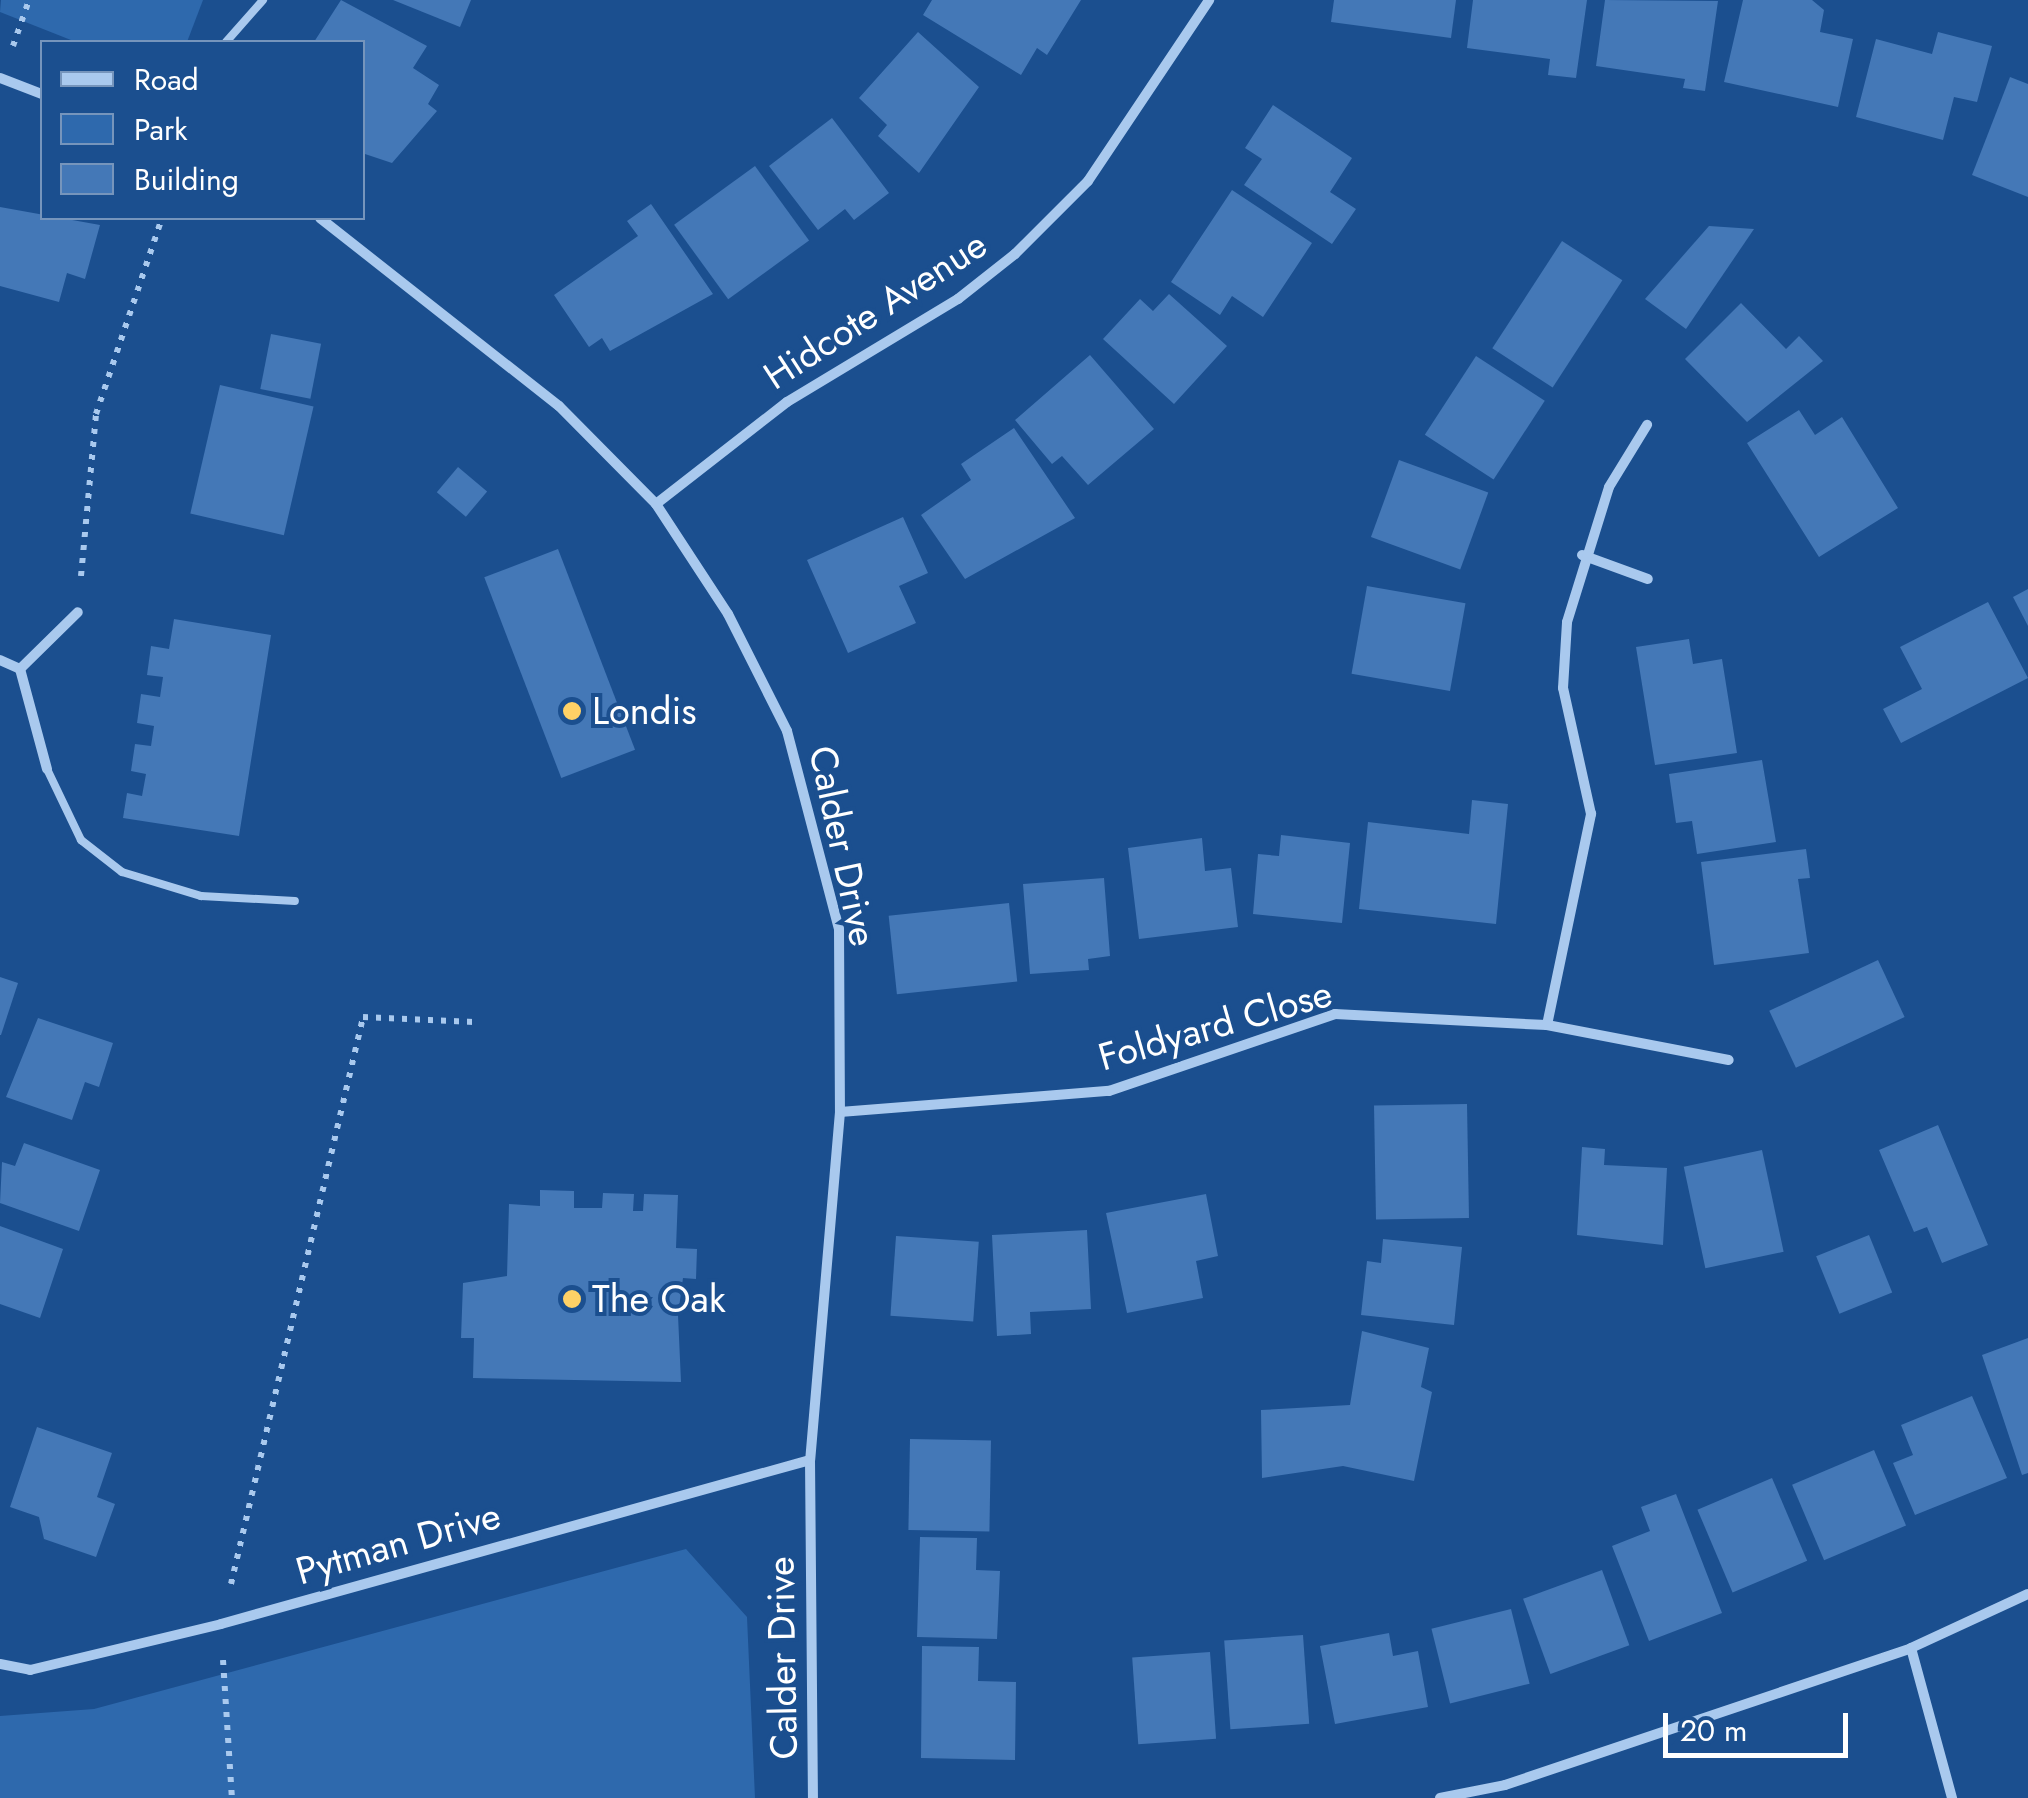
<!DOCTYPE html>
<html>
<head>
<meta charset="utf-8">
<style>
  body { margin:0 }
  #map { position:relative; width:2028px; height:1798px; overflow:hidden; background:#1b4f8f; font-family:Jost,sans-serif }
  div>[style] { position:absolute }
  .green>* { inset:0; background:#2e69ad }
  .building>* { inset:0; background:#4478b7; transform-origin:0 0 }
  .path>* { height:6px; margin-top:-3px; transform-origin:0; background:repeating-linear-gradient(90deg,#a9c9ee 0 5px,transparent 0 13px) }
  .lane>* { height:8px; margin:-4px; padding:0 4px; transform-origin:4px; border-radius:4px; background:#a9c9ee }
  .street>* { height:10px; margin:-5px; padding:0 5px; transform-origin:5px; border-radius:5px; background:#a9c9ee }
  .dots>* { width:28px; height:28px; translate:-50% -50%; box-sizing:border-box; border:5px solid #1b4f8f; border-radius:50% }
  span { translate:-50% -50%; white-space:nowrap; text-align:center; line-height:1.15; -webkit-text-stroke:8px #1b4f8f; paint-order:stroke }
  .street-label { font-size:38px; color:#fff }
  .poi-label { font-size:38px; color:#fff }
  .left { translate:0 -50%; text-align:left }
  .legend { position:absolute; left:40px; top:40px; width:325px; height:180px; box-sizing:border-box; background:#1b4f8f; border:2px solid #7695bc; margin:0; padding:12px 18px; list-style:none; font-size:30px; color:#fff }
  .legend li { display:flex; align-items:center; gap:20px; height:50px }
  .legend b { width:50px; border:2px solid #7695bc }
  .scale { position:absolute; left:1663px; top:1713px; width:185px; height:45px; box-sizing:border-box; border:5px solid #fff; border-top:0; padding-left:12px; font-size:30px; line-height:35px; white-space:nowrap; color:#fff; -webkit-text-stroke:8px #1b4f8f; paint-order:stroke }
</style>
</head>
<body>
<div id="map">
  <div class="green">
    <div style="clip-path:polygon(1px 0,203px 0,187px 42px,76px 42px,0 12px)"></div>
    <div style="clip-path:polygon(686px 1549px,747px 1617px,755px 1798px,0 1798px,0 1716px,94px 1709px)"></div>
  </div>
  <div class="building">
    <div style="clip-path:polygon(341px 0,427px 46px,413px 68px,439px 85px,428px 104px,437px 111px,392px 163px,362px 153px,362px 42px,314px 42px)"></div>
    <div style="clip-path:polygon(393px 0,471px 0,460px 27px)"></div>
    <div style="clip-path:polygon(932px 0,1081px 0,1047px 55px,1037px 48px,1021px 75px,923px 15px)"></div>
    <div style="clip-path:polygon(1334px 0,1456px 0,1451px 38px,1331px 22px)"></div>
    <div style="clip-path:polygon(1473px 0,1587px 0,1576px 78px,1548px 75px,1550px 59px,1467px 48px)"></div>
    <div style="clip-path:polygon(1605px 0,1718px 1px,1705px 91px,1683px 88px,1685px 79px,1596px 66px)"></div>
    <div style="clip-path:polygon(1743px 0,1812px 0,1824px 10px,1820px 32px,1853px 39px,1838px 107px,1724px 82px)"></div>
    <div style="clip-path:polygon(918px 32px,979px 87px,919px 173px,878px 136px,887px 125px,859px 98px)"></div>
    <div style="clip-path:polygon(1938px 32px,1992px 46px,1977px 102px,1954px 97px,1943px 140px,1856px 117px,1876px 39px,1932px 54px)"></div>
    <div style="clip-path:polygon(2010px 77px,2028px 84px,2028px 197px,1972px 175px)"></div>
    <div style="clip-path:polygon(1273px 105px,1352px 158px,1330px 192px,1356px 209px,1332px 244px,1244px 185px,1262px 159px,1245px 148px)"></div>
    <div style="clip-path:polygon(832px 118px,889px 193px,854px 220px,845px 209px,818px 230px,769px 166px)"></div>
    <div style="left:755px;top:166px;width:92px;height:100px;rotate:54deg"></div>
    <div style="clip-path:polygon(1232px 190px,1312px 243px,1263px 317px,1232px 296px,1220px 315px,1171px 282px)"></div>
    <div style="clip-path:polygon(651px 204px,713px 294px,610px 351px,602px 338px,589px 347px,554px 295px,638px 236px,627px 221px)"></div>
    <div style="clip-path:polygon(0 207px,100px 225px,85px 279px,67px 273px,59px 302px,0 286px)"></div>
    <div style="clip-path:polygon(1709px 226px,1754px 229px,1686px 329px,1645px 299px)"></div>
    <div style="left:1562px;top:241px;width:72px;height:128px;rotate:33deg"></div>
    <div style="clip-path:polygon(1169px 294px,1227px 346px,1174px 404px,1103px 339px,1140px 299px,1153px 311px)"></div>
    <div style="clip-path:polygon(1741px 303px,1786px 349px,1799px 336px,1823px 361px,1747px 422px,1685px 359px)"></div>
    <div style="left:271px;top:334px;width:51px;height:56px;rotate:11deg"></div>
    <div style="clip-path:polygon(1090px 355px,1154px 429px,1088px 485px,1062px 456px,1052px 464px,1015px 420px)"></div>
    <div style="left:1476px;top:356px;width:82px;height:94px;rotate:33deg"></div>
    <div style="left:220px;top:385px;width:96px;height:132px;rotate:13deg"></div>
    <div style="clip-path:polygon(1799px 410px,1815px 435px,1842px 417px,1898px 508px,1819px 557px,1747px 443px)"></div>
    <div style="clip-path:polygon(1014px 428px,1075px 518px,965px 579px,921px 515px,971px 480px,961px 464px)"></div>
    <div style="left:1399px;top:460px;width:95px;height:82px;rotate:20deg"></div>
    <div style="left:458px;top:467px;width:38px;height:33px;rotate:40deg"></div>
    <div style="clip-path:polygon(903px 517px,928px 573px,899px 586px,916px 623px,848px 653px,807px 560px)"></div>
    <div style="left:558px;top:549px;width:215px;height:79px;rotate:69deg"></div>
    <div style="left:1367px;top:586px;width:100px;height:89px;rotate:10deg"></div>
    <div style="clip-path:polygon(2028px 589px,2028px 626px,2013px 597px)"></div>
    <div style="clip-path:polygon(1988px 602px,2028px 678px,1901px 743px,1883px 709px,1922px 689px,1900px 647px)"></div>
    <div style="clip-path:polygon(174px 619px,271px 635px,239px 836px,123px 818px,127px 793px,142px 796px,146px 774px,131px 771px,135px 744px,151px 746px,154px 726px,137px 723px,141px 694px,160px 697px,163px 677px,147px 675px,151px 646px,169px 649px)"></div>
    <div style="clip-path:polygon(1689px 639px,1693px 664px,1722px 659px,1737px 753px,1655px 765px,1636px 647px)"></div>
    <div style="clip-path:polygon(1762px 760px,1776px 842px,1697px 854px,1692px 821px,1676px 823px,1669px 774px)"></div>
    <div style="clip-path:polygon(1472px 800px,1508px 804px,1496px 924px,1359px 909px,1368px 822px,1469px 834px)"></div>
    <div style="clip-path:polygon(1281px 835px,1350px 843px,1342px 923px,1253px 914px,1258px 854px,1279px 856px)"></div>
    <div style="clip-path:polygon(1202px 838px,1205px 871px,1231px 868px,1238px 927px,1139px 939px,1128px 848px)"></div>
    <div style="clip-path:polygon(1806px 849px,1810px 878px,1798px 879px,1809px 953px,1714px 965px,1701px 862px)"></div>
    <div style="clip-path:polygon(1104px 878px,1110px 956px,1088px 959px,1089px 970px,1030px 974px,1023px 884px)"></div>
    <div style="left:1009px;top:903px;width:79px;height:121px;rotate:84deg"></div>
    <div style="left:1878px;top:960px;width:63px;height:120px;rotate:65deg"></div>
    <div style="clip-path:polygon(0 977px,18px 983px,1px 1035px,0 1035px)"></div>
    <div style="clip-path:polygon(38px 1018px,113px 1043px,99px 1087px,85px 1082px,72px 1120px,6px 1097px)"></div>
    <div style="left:1467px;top:1104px;width:114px;height:93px;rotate:89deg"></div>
    <div style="clip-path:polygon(1938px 1125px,1988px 1245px,1942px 1263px,1927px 1227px,1914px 1232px,1879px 1150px)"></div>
    <div style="clip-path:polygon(24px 1143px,100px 1170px,79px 1231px,0 1203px,2px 1162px,15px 1166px)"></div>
    <div style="clip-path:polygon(1582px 1147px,1605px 1149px,1604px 1165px,1667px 1168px,1663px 1245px,1577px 1235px)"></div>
    <div style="left:1762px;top:1150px;width:104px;height:80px;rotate:78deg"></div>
    <div style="clip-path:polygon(540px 1190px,574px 1191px,574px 1208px,602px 1208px,603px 1193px,634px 1194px,633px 1211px,643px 1211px,644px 1194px,678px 1195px,676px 1248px,697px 1249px,696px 1279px,683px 1278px,678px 1315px,681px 1382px,473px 1378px,474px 1338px,461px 1338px,463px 1283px,507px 1276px,509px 1204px,540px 1206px)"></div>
    <div style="clip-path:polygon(1206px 1194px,1218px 1256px,1196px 1261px,1203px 1298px,1127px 1313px,1106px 1213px)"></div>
    <div style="clip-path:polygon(0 1226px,63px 1249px,40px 1318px,0 1304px)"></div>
    <div style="clip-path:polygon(1087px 1230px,1091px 1309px,1030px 1312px,1031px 1334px,997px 1336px,992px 1235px)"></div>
    <div style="left:1869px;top:1235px;width:62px;height:57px;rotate:68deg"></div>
    <div style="left:896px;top:1236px;width:83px;height:80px;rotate:4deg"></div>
    <div style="clip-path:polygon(1383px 1239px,1462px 1247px,1454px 1325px,1361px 1315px,1367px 1261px,1381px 1263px)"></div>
    <div style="clip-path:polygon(1362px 1331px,1429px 1348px,1421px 1387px,1432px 1392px,1414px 1481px,1343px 1466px,1262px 1478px,1261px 1410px,1350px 1405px)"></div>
    <div style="clip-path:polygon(2028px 1338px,2028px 1473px,2022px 1475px,1982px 1355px)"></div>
    <div style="clip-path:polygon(1972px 1396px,2007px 1478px,1915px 1515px,1893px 1463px,1913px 1455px,1901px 1425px)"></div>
    <div style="clip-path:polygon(37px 1427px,112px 1453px,97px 1497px,115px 1504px,96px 1557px,44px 1539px,39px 1517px,10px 1507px)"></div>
    <div style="left:910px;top:1439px;width:81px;height:91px;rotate:1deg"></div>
    <div style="left:1874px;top:1450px;width:82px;height:89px;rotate:67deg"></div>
    <div style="left:1772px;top:1478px;width:90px;height:81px;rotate:67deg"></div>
    <div style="clip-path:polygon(1676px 1494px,1722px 1613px,1649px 1641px,1612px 1546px,1650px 1531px,1641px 1507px)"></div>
    <div style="clip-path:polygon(920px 1537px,977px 1538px,976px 1570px,1000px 1571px,997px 1639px,917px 1637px)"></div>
    <div style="left:1602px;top:1570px;width:80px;height:84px;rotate:70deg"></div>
    <div style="left:1511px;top:1609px;width:77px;height:82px;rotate:76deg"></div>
    <div style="clip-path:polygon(1389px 1633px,1393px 1656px,1418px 1651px,1428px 1707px,1335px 1724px,1320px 1646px)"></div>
    <div style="left:1303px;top:1635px;width:89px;height:79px;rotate:86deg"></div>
    <div style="clip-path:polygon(922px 1646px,979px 1647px,978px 1681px,1016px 1682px,1015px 1760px,921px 1758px)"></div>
    <div style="left:1210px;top:1652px;width:87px;height:78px;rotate:86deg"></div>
  </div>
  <div class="path">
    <div style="left:13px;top:46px;width:49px;rotate:-70.8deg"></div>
    <div style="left:81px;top:576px;width:163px;rotate:-84.7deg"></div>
    <div style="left:96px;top:414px;width:207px;rotate:-71.4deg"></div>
    <div style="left:231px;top:1584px;width:582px;rotate:-76.89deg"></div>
    <div style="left:363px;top:1017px;width:111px;rotate:2.6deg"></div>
    <div style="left:223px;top:1660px;width:138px;rotate:86.3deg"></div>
  </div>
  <div class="lane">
    <div style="left:226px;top:42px;width:56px;rotate:-48.6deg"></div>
    <div style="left:47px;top:769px;width:79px;rotate:64.4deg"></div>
    <div style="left:81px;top:840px;width:52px;rotate:38deg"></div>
    <div style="left:122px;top:872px;width:83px;rotate:16.9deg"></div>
    <div style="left:201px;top:896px;width:94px;rotate:3deg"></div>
  </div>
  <div class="street">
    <div style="left:0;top:78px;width:45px;rotate:20.9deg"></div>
    <div style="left:320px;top:218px;width:304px;rotate:38.2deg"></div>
    <div style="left:559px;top:406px;width:138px;rotate:45.3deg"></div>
    <div style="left:656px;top:504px;width:131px;rotate:56.8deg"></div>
    <div style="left:728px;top:614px;width:131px;rotate:63.2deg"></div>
    <div style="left:787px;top:731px;width:205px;rotate:75.3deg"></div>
    <div style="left:839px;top:929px;width:183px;rotate:89.7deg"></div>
    <div style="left:840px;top:1112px;width:349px;rotate:94.9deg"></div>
    <div style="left:810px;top:1460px;width:338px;rotate:89.5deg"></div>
    <div style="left:656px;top:504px;width:166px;rotate:-37.9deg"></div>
    <div style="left:787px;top:402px;width:200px;rotate:-31.1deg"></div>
    <div style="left:958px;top:299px;width:73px;rotate:-38.3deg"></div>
    <div style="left:1015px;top:254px;width:103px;rotate:-45deg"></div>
    <div style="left:1088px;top:181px;width:218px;rotate:-56.2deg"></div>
    <div style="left:1582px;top:555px;width:70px;rotate:20deg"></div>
    <div style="left:0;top:660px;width:22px;rotate:24deg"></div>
    <div style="left:47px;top:769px;width:104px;rotate:-105.1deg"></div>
    <div style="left:20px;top:669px;width:81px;rotate:-44.5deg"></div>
    <div style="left:1547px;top:1025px;width:216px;rotate:-78.2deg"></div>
    <div style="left:1591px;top:814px;width:129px;rotate:-102.5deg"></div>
    <div style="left:1563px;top:688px;width:66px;rotate:-86.5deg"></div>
    <div style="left:1567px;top:622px;width:141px;rotate:-72.7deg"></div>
    <div style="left:1609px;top:487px;width:73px;rotate:-58.5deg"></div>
    <div style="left:840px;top:1112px;width:270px;rotate:-4.5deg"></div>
    <div style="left:1109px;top:1091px;width:239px;rotate:-18.8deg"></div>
    <div style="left:1335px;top:1014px;width:212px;rotate:3deg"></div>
    <div style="left:1547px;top:1025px;width:185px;rotate:10.9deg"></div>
    <div style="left:1911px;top:1648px;width:156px;rotate:74.7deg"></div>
    <div style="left:0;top:1664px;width:31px;rotate:11deg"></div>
    <div style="left:30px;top:1670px;width:196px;rotate:-13.5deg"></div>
    <div style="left:221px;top:1624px;width:611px;rotate:-15.56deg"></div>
    <div style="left:1440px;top:1798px;width:66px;rotate:-11.3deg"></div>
    <div style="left:1505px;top:1785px;width:428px;rotate:-18.6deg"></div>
    <div style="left:1911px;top:1648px;width:129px;rotate:-24.8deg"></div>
  </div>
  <div class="dots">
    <div style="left:572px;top:711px;background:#ffd166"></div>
    <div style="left:572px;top:1299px;background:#ffd166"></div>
  </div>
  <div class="street-label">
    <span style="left:875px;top:310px;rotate:-33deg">Hidcote Avenue</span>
    <span style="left:843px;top:846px;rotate:78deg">Calder Drive</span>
    <span style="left:1215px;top:1025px;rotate:-16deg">Foldyard Close</span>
    <span style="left:398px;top:1543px;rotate:-16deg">Pytman Drive</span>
    <span style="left:782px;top:1658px;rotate:-91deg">Calder Drive</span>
  </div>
  <div class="poi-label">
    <span class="left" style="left:592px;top:711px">Londis</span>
    <span class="left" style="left:592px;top:1299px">The Oak</span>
  </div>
  <ul class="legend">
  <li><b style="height:12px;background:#a9c9ee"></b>Road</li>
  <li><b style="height:28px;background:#2e69ad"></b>Park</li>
  <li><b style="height:28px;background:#4478b7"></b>Building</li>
  </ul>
  <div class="scale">20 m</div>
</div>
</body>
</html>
